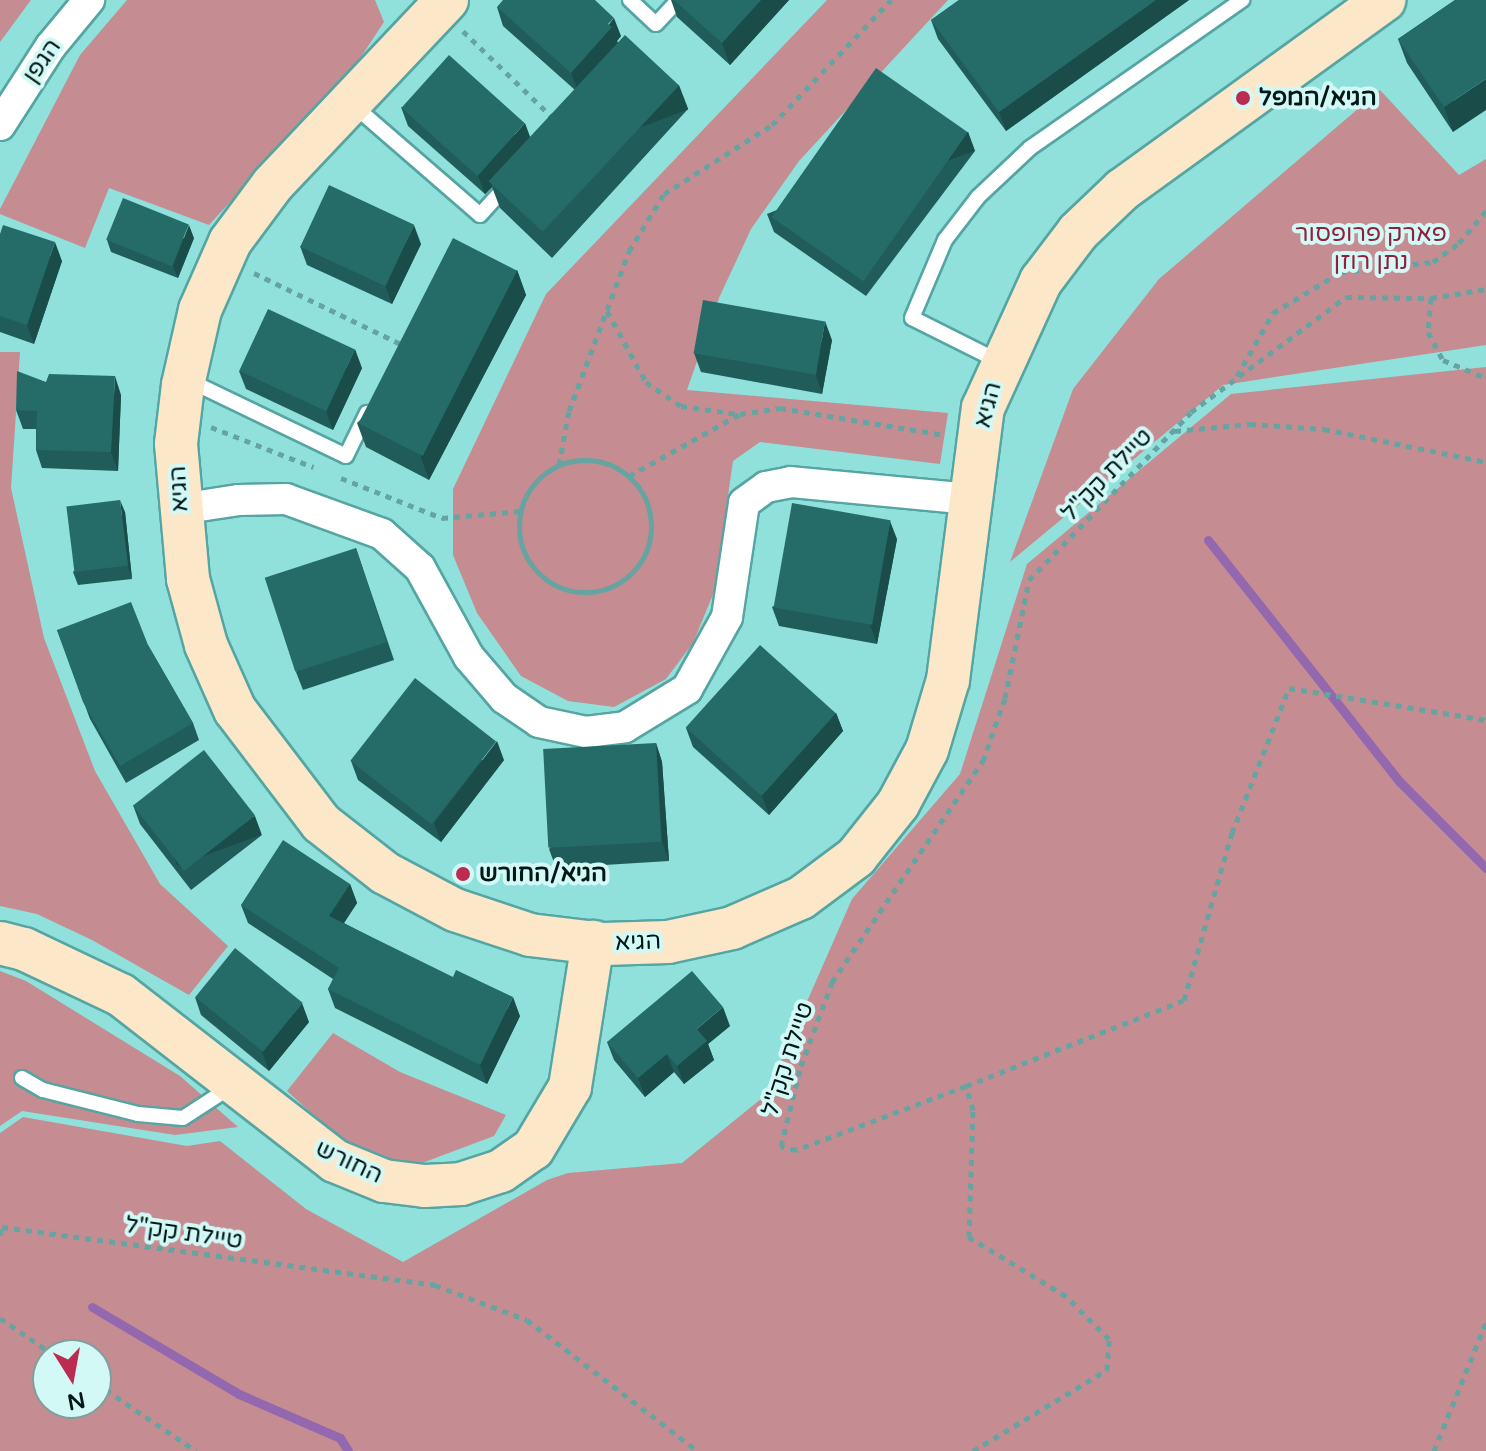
<!DOCTYPE html>
<html>
<head>
<meta charset="utf-8">
<style>
  body { margin:0 }
  #map { position:relative; width:1486px; height:1451px; overflow:hidden; background:#90e0dc; font-family:"Varela Round","Noto Sans Hebrew",sans-serif }
  div>[style] { position:absolute }
  .green>* { inset:0; background:#c58c92 }
  .stream>* { height:9px; margin:-4.5px; padding:0 4.5px; transform-origin:4.5px; border-radius:4.5px; background:#9468af }
  .path>* { height:5px; margin-top:-2.5px; transform-origin:0; background:repeating-linear-gradient(90deg,#65a4a1 0 6px,transparent 0 12px) }
  .path>.ring { margin:-2.5px; padding:0; box-sizing:content-box; background:none; border:5px solid #65a4a1; border-radius:50% }
  .roads { filter:drop-shadow(2px 0 #55a5a2) drop-shadow(-2px 0 #55a5a2) drop-shadow(0 2px #55a5a2) drop-shadow(0 -2px #55a5a2) }
  .lane>* { height:14px; margin:-7px; padding:0 7px; transform-origin:7px; border-radius:7px; background:#fff }
  .street>* { height:30px; margin:-15px; padding:0 15px; transform-origin:15px; border-radius:15px; background:#fff }
  .secondary>* { height:42px; margin:-21px; padding:0 21px; transform-origin:21px; border-radius:21px; background:#fde7c9 }
  .wall>* { inset:0; background:#205d5a }
  .shaded-wall>* { inset:0; background:#1a4c4a; transform-origin:0 0 }
  .building>* { inset:0; background:#256c69; transform-origin:0 0 }
  .dots>* { width:22px; height:22px; translate:-50% -50%; box-sizing:border-box; border:4px solid #d3f9f6; border-radius:50% }
  span { translate:-50% -50%; white-space:nowrap; text-align:center; line-height:1.15; -webkit-text-stroke:8px #d3f9f6; paint-order:stroke }
  .street-label { font-size:24px; color:#011817 }
  .poi-label { font-size:24px; color:#011817; font-weight:700 }
  .left { translate:0 -50%; text-align:left }
  .park-label { font-size:24px; color:#90213c }
  .north { position:absolute; left:32px; top:1339px; width:80px; height:80px; box-sizing:border-box; background:#d3f9f6; border:2px solid #7f9f9d; border-radius:50%; rotate:169deg; font-size:22px; font-weight:700; line-height:32px; text-align:center; color:#011817 }
  .north::after { content:''; display:block; margin:auto; width:28px; height:36px; background:#bc2c50; clip-path:polygon(50% 0,100% 100%,50% 72%,0 100%) }
</style>
</head>
<body>
<div id="map">
  <div class="green">
    <div style="clip-path:polygon(0 0,31px 0,0 42px)"></div>
    <div style="clip-path:polygon(127px 0,375px 0,384px 22px,357px 63px,209px 225px,109px 188px,85px 248px,0 214px,0 209px,80px 55px)"></div>
    <div style="clip-path:polygon(827px 0,948px 0,799px 161px,751px 229px,719px 298px,687px 390px,948px 413px,940px 464px,760px 442px,733px 461px,714px 592px,693px 643px,666px 679px,614px 707px,568px 701px,521px 676px,477px 613px,453px 555px,453px 489px,546px 294px)"></div>
    <div style="clip-path:polygon(1380px 90px,1459px 175px,1486px 159px,1486px 345px,1223px 385px,1010px 562px,1073px 389px,1159px 279px)"></div>
    <div style="clip-path:polygon(0 352px,20px 352px,11px 488px,44px 638px,95px 771px,160px 884px,228px 946px,189px 995px,92px 940px,37px 914px,0 906px)"></div>
    <div style="clip-path:polygon(evenodd,1486px 367px,1486px 1451px,0 1451px,0 1133px,23px 1117px,187px 1146px,220px 1141px,306px 1209px,403px 1262px,547px 1180px,568px 1173px,682px 1163px,766px 1095px,852px 899px,960px 774px,1027px 564px,1231px 394px,1486px 367px,48px 1355px,96px 1355px,96px 1403px,48px 1403px,48px 1355px)"></div>
    <div style="clip-path:polygon(0 971px,26px 981px,180px 1076px,238px 1127px,175px 1135px,22px 1111px,0 1126px)"></div>
    <div style="clip-path:polygon(333px 1033px,400px 1072px,506px 1115px,494px 1136px,414px 1166px,353px 1151px,287px 1091px)"></div>
  </div>
  <div class="stream">
    <div style="left:1208px;top:540px;width:308px;rotate:51.6deg"></div>
    <div style="left:1399px;top:781px;width:123px;rotate:45deg"></div>
    <div style="left:92px;top:1307px;width:171px;rotate:30.6deg"></div>
    <div style="left:239px;top:1394px;width:110px;rotate:23.5deg"></div>
    <div style="left:340px;top:1438px;width:15px;rotate:58deg"></div>
  </div>
  <div class="path">
    <div style="left:463px;top:31px;width:127px;rotate:44deg"></div>
    <div style="left:254px;top:273px;width:163px;rotate:25.8deg"></div>
    <div style="left:1431px;top:298px;width:34px;rotate:95deg"></div>
    <div style="left:1428px;top:332px;width:32px;rotate:62deg"></div>
    <div style="left:1443px;top:360px;width:47px;rotate:22.7deg"></div>
    <div style="left:607px;top:311px;width:81px;rotate:61.2deg"></div>
    <div style="left:646px;top:382px;width:42px;rotate:34.4deg"></div>
    <div style="left:681px;top:406px;width:59px;rotate:7.9deg"></div>
    <div style="left:1237px;top:376px;width:73px;rotate:-60.3deg"></div>
    <div style="left:1273px;top:313px;width:79px;rotate:-31.1deg"></div>
    <div style="left:1341px;top:272px;width:93px;rotate:-6.2deg"></div>
    <div style="left:1433px;top:262px;width:32px;rotate:-36deg"></div>
    <div style="left:1459px;top:243px;width:42px;rotate:-49.8deg"></div>
    <div style="left:211px;top:427px;width:110px;rotate:21.4deg"></div>
    <div style="left:1175px;top:431px;width:75px;rotate:-5.3deg"></div>
    <div style="left:1250px;top:424px;width:74px;rotate:3.9deg"></div>
    <div style="left:1324px;top:429px;width:165px;rotate:11.5deg"></div>
    <div class="ring" style="left:519px;top:460px;width:127px;height:127px"></div>
    <div style="left:559px;top:465px;width:55px;rotate:-79.5deg"></div>
    <div style="left:569px;top:411px;width:171px;rotate:-69.4deg"></div>
    <div style="left:629px;top:251px;width:67px;rotate:-58.4deg"></div>
    <div style="left:664px;top:194px;width:128px;rotate:-32.6deg"></div>
    <div style="left:772px;top:125px;width:173px;rotate:-46.4deg"></div>
    <div style="left:629px;top:476px;width:127px;rotate:-29.2deg"></div>
    <div style="left:740px;top:414px;width:40px;rotate:-8.5deg"></div>
    <div style="left:780px;top:408px;width:167px;rotate:9.3deg"></div>
    <div style="left:341px;top:478px;width:109px;rotate:21.6deg"></div>
    <div style="left:442px;top:518px;width:78px;rotate:-5.1deg"></div>
    <div style="left:966px;top:1086px;width:234px;rotate:-21.5deg"></div>
    <div style="left:1184px;top:1000px;width:174px;rotate:-74deg"></div>
    <div style="left:1232px;top:833px;width:156px;rotate:-68.5deg"></div>
    <div style="left:1289px;top:688px;width:200px;rotate:9.2deg"></div>
    <div style="left:2px;top:1227px;width:437px;rotate:7.6deg"></div>
    <div style="left:435px;top:1285px;width:98px;rotate:20.8deg"></div>
    <div style="left:527px;top:1320px;width:215px;rotate:37.5deg"></div>
    <div style="left:0;top:1235px;width:8px;rotate:-76deg"></div>
    <div style="left:0;top:1318px;width:65px;rotate:34.4deg"></div>
    <div style="left:96px;top:1383px;width:121px;rotate:34.2deg"></div>
    <div style="left:973px;top:1451px;width:157px;rotate:-31.2deg"></div>
    <div style="left:1107px;top:1370px;width:31px;rotate:-86deg"></div>
    <div style="left:1109px;top:1339px;width:61px;rotate:-135deg"></div>
    <div style="left:1066px;top:1296px;width:114px;rotate:-148.7deg"></div>
    <div style="left:969px;top:1237px;width:127px;rotate:-88.2deg"></div>
    <div style="left:973px;top:1110px;width:25px;rotate:-106deg"></div>
    <div style="left:966px;top:1086px;width:182px;rotate:159.4deg"></div>
    <div style="left:796px;top:1150px;width:16px;rotate:-165deg"></div>
    <div style="left:781px;top:1146px;width:82px;rotate:-76deg"></div>
    <div style="left:801px;top:1066px;width:90px;rotate:-69.7deg"></div>
    <div style="left:832px;top:982px;width:268px;rotate:-55.7deg"></div>
    <div style="left:983px;top:761px;width:67px;rotate:-70.8deg"></div>
    <div style="left:1005px;top:698px;width:120px;rotate:-78.5deg"></div>
    <div style="left:1029px;top:580px;width:233px;rotate:-46deg"></div>
    <div style="left:1191px;top:412px;width:193px;rotate:-36.6deg"></div>
    <div style="left:1346px;top:297px;width:85px;rotate:0.7deg"></div>
    <div style="left:1431px;top:298px;width:56px;rotate:-9.3deg"></div>
    <div style="left:1434px;top:1451px;width:139px;rotate:-68deg"></div>
  </div>
  <div class="roads">
    <div class="lane">
      <div style="left:630px;top:0;width:35px;rotate:43deg"></div>
      <div style="left:656px;top:24px;width:33px;rotate:-47deg"></div>
      <div style="left:352px;top:104px;width:169px;rotate:40.9deg"></div>
      <div style="left:480px;top:215px;width:42px;rotate:-47.9deg"></div>
      <div style="left:1000px;top:362px;width:98px;rotate:-153.4deg"></div>
      <div style="left:912px;top:318px;width:85px;rotate:-67.1deg"></div>
      <div style="left:945px;top:240px;width:54px;rotate:-52.5deg"></div>
      <div style="left:978px;top:197px;width:71px;rotate:-43.3deg"></div>
      <div style="left:1030px;top:148px;width:259px;rotate:-34.9deg"></div>
      <div style="left:188px;top:380px;width:175px;rotate:25.7deg"></div>
      <div style="left:346px;top:456px;width:48px;rotate:-64deg"></div>
      <div style="left:22px;top:1078px;width:24px;rotate:30deg"></div>
      <div style="left:43px;top:1090px;width:98px;rotate:14.2deg"></div>
      <div style="left:138px;top:1114px;width:45px;rotate:5.1deg"></div>
      <div style="left:183px;top:1118px;width:59px;rotate:-33.1deg"></div>
    </div>
    <div class="street">
      <div style="left:0;top:125px;width:94px;rotate:-57.2deg"></div>
      <div style="left:51px;top:46px;width:60px;rotate:-50.4deg"></div>
      <div style="left:180px;top:509px;width:60px;rotate:-8.7deg"></div>
      <div style="left:239px;top:500px;width:47px;rotate:-1.2deg"></div>
      <div style="left:286px;top:499px;width:102px;rotate:20deg"></div>
      <div style="left:382px;top:534px;width:51px;rotate:41.8deg"></div>
      <div style="left:420px;top:568px;width:102px;rotate:61.2deg"></div>
      <div style="left:469px;top:657px;width:54px;rotate:49.5deg"></div>
      <div style="left:504px;top:698px;width:42px;rotate:34.4deg"></div>
      <div style="left:539px;top:722px;width:48px;rotate:12deg"></div>
      <div style="left:586px;top:732px;width:39px;rotate:-7deg"></div>
      <div style="left:625px;top:727px;width:73px;rotate:-31.5deg"></div>
      <div style="left:687px;top:689px;width:82px;rotate:-60.9deg"></div>
      <div style="left:727px;top:617px;width:115px;rotate:-81.5deg"></div>
      <div style="left:744px;top:503px;width:27px;rotate:-36deg"></div>
      <div style="left:766px;top:487px;width:25px;rotate:-11deg"></div>
      <div style="left:791px;top:482px;width:181px;rotate:5.4deg"></div>
    </div>
    <div class="secondary">
      <div style="left:447px;top:0;width:253px;rotate:133.4deg"></div>
      <div style="left:273px;top:184px;width:72px;rotate:126.6deg"></div>
      <div style="left:230px;top:242px;width:74px;rotate:113.8deg"></div>
      <div style="left:200px;top:310px;width:77px;rotate:102.8deg"></div>
      <div style="left:183px;top:385px;width:59px;rotate:96.8deg"></div>
      <div style="left:176px;top:444px;width:136px;rotate:84.9deg"></div>
      <div style="left:188px;top:579px;width:68px;rotate:74.7deg"></div>
      <div style="left:206px;top:645px;width:71px;rotate:66deg"></div>
      <div style="left:235px;top:710px;width:142px;rotate:52.7deg"></div>
      <div style="left:321px;top:823px;width:81px;rotate:38deg"></div>
      <div style="left:385px;top:873px;width:79px;rotate:27.9deg"></div>
      <div style="left:455px;top:910px;width:79px;rotate:18.4deg"></div>
      <div style="left:530px;top:935px;width:75px;rotate:6.9deg"></div>
      <div style="left:604px;top:944px;width:64px;rotate:-1.8deg"></div>
      <div style="left:668px;top:942px;width:66px;rotate:-12.3deg"></div>
      <div style="left:732px;top:928px;width:75px;rotate:-23.5deg"></div>
      <div style="left:801px;top:898px;width:69px;rotate:-36.7deg"></div>
      <div style="left:856px;top:857px;width:68px;rotate:-51.6deg"></div>
      <div style="left:898px;top:804px;width:61px;rotate:-61.8deg"></div>
      <div style="left:927px;top:750px;width:73px;rotate:-73.3deg"></div>
      <div style="left:948px;top:680px;width:274px;rotate:-82.7deg"></div>
      <div style="left:983px;top:408px;width:140px;rotate:-65.5deg"></div>
      <div style="left:1041px;top:281px;width:61px;rotate:-52.9deg"></div>
      <div style="left:1078px;top:232px;width:61px;rotate:-43.7deg"></div>
      <div style="left:1122px;top:190px;width:324px;rotate:-35.9deg"></div>
      <div style="left:0;top:943px;width:25px;rotate:14deg"></div>
      <div style="left:24px;top:949px;width:107px;rotate:25.4deg"></div>
      <div style="left:121px;top:995px;width:271px;rotate:37.8deg"></div>
      <div style="left:335px;top:1161px;width:53px;rotate:22.2deg"></div>
      <div style="left:384px;top:1181px;width:41px;rotate:7deg"></div>
      <div style="left:425px;top:1186px;width:36px;rotate:-3deg"></div>
      <div style="left:461px;top:1184px;width:42px;rotate:-18deg"></div>
      <div style="left:501px;top:1171px;width:39px;rotate:-35deg"></div>
      <div style="left:533px;top:1149px;width:72px;rotate:-59.2deg"></div>
      <div style="left:570px;top:1087px;width:147px;rotate:-81deg"></div>
    </div>
  </div>
  <div class="wall">
    <div style="clip-path:polygon(671px 0,789px 0,730px 65px,677px 17px)"></div>
    <div style="clip-path:polygon(959px 0,1189px 0,1006px 131px,938px 39px,931px 20px)"></div>
    <div style="clip-path:polygon(1455px 0,1453px 132px,1407px 63px,1398px 39px)"></div>
    <div style="clip-path:polygon(497px 7px,621px 36px,617px 41px,618px 43px,688px 109px,552px 258px,500px 208px,492px 187px,485px 194px,408px 126px,401px 107px,531px 139px,575px 90px,503px 26px)"></div>
    <div style="clip-path:polygon(968px 132px,975px 151px,866px 296px,774px 232px,767px 214px)"></div>
    <div style="clip-path:polygon(0 234px,62px 261px,34px 344px,0 332px)"></div>
    <div style="clip-path:polygon(194px 238px,178px 278px,111px 252px,107px 240px)"></div>
    <div style="clip-path:polygon(421px 244px,392px 304px,307px 265px,300px 246px)"></div>
    <div style="clip-path:polygon(517px 270px,526px 295px,429px 480px,366px 447px,357px 423px)"></div>
    <div style="clip-path:polygon(832px 340px,822px 394px,701px 372px,694px 353px)"></div>
    <div style="clip-path:polygon(362px 368px,333px 430px,246px 389px,239px 371px)"></div>
    <div style="clip-path:polygon(46px 382px,121px 395px,118px 471px,42px 468px,36px 450px,36px 429px,23px 429px,16px 410px)"></div>
    <div style="clip-path:polygon(125px 512px,132px 579px,78px 585px,73px 572px)"></div>
    <div style="clip-path:polygon(897px 539px,877px 644px,779px 626px,772px 607px)"></div>
    <div style="clip-path:polygon(356px 548px,394px 660px,303px 690px,296px 672px)"></div>
    <div style="clip-path:polygon(57px 630px,148px 645px,193px 723px,199px 740px,126px 783px,90px 719px)"></div>
    <div style="clip-path:polygon(836px 713px,843px 731px,769px 815px,693px 747px,686px 728px)"></div>
    <div style="clip-path:polygon(656px 743px,662px 762px,669px 861px,556px 868px,549px 849px)"></div>
    <div style="clip-path:polygon(504px 760px,441px 842px,358px 780px,351px 761px)"></div>
    <div style="clip-path:polygon(133px 805px,262px 835px,191px 890px,140px 824px)"></div>
    <div style="clip-path:polygon(350px 884px,357px 903px,344px 923px,520px 1016px,487px 1084px,335px 1008px,328px 989px,333px 979px,248px 923px,241px 905px)"></div>
    <div style="clip-path:polygon(195px 997px,309px 1022px,269px 1071px,201px 1015px)"></div>
    <div style="clip-path:polygon(730px 1026px,708px 1044px,714px 1060px,684px 1084px,674px 1072px,645px 1097px,614px 1060px,607px 1042px)"></div>
  </div>
  <div class="shaded-wall">
    <div style="clip-path:polygon(761px 0,789px 0,730px 65px,722px 43px)"></div>
    <div style="clip-path:polygon(1156px 0,1189px 0,1006px 131px,999px 112px)"></div>
    <div style="clip-path:polygon(614px 18px,621px 36px,617px 41px,619px 46px,578px 92px,571px 73px)"></div>
    <div style="clip-path:polygon(1486px 79px,1486px 110px,1453px 132px,1444px 107px)"></div>
    <div style="left:679px;top:85px;width:26px;height:201px;rotate:69deg"></div>
    <div style="clip-path:polygon(525px 123px,532px 142px,491px 183px,492px 187px,485px 194px,478px 176px)"></div>
    <div style="left:968px;top:132px;width:20px;height:181px;rotate:70deg"></div>
    <div style="clip-path:polygon(189px 225px,194px 238px,178px 278px,173px 266px)"></div>
    <div style="clip-path:polygon(414px 225px,421px 244px,392px 304px,385px 285px)"></div>
    <div style="clip-path:polygon(55px 242px,62px 261px,34px 344px,27px 325px)"></div>
    <div style="clip-path:polygon(517px 270px,526px 295px,429px 480px,420px 455px)"></div>
    <div style="clip-path:polygon(825px 321px,832px 340px,822px 394px,816px 375px)"></div>
    <div style="clip-path:polygon(355px 349px,362px 368px,333px 430px,326px 411px)"></div>
    <div style="clip-path:polygon(115px 376px,121px 395px,118px 471px,111px 452px)"></div>
    <div style="clip-path:polygon(120px 500px,125px 512px,132px 579px,128px 566px)"></div>
    <div style="clip-path:polygon(890px 521px,897px 539px,877px 644px,870px 625px)"></div>
    <div style="clip-path:polygon(836px 713px,843px 731px,769px 815px,762px 796px)"></div>
    <div style="clip-path:polygon(497px 741px,504px 760px,441px 842px,434px 823px)"></div>
    <div style="clip-path:polygon(656px 743px,662px 762px,669px 861px,662px 842px)"></div>
    <div style="left:255px;top:816px;width:20px;height:90px;rotate:70deg"></div>
    <div style="clip-path:polygon(350px 884px,357px 903px,336px 935px,329px 916px)"></div>
    <div style="clip-path:polygon(513px 997px,520px 1016px,487px 1084px,480px 1065px)"></div>
    <div style="clip-path:polygon(302px 1003px,309px 1022px,269px 1071px,262px 1052px)"></div>
    <div style="clip-path:polygon(723px 1007px,730px 1026px,708px 1044px,714px 1060px,684px 1084px,677px 1066px,697px 1029px)"></div>
    <div style="clip-path:polygon(667px 1054px,674px 1072px,645px 1097px,638px 1078px)"></div>
  </div>
  <div class="building">
    <div style="clip-path:polygon(503px 0,595px 0,614px 18px,608px 24px,612px 27px,571px 73px,497px 7px)"></div>
    <div style="clip-path:polygon(674px 0,761px 0,722px 43px)"></div>
    <div style="clip-path:polygon(959px 0,1156px 0,999px 112px,931px 20px)"></div>
    <div style="clip-path:polygon(1455px 0,1486px 0,1486px 79px,1444px 107px,1398px 39px)"></div>
    <div style="left:625px;top:35px;width:74px;height:200px;rotate:43deg"></div>
    <div style="left:449px;top:55px;width:102px;height:71px;rotate:42deg"></div>
    <div style="left:876px;top:68px;width:112px;height:182px;rotate:35deg"></div>
    <div style="left:329px;top:185px;width:94px;height:68px;rotate:25deg"></div>
    <div style="left:123px;top:198px;width:71px;height:45px;rotate:22deg"></div>
    <div style="clip-path:polygon(3px 225px,55px 242px,27px 325px,0 316px,0 234px)"></div>
    <div style="left:453px;top:238px;width:72px;height:208px;rotate:27deg"></div>
    <div style="left:703px;top:300px;width:124px;height:54px;rotate:10deg"></div>
    <div style="left:268px;top:309px;width:96px;height:68px;rotate:25deg"></div>
    <div style="clip-path:polygon(17px 371px,46px 382px,49px 374px,115px 376px,111px 452px,36px 450px,37px 411px,16px 410px)"></div>
    <div style="left:120px;top:500px;width:66px;height:54px;rotate:83deg"></div>
    <div style="left:792px;top:503px;width:100px;height:106px;rotate:10deg"></div>
    <div style="left:356px;top:548px;width:99px;height:96px;rotate:72deg"></div>
    <div style="clip-path:polygon(131px 602px,148px 645px,193px 723px,120px 766px,83px 702px,57px 630px)"></div>
    <div style="left:760px;top:645px;width:102px;height:111px;rotate:42deg"></div>
    <div style="left:415px;top:678px;width:103px;height:105px;rotate:38deg"></div>
    <div style="left:656px;top:743px;width:99px;height:113px;rotate:87deg"></div>
    <div style="left:204px;top:750px;width:83px;height:90px;rotate:52deg"></div>
    <div style="clip-path:polygon(283px 840px,350px 884px,329px 916px,453px 977px,456px 970px,513px 997px,480px 1065px,328px 989px,339px 968px,241px 905px)"></div>
    <div style="left:235px;top:948px;width:87px;height:63px;rotate:39deg"></div>
    <div style="clip-path:polygon(692px 971px,723px 1007px,697px 1029px,707px 1041px,677px 1066px,667px 1054px,638px 1078px,607px 1042px)"></div>
  </div>
  <div class="dots">
    <div style="left:1243px;top:98px;background:#bc2c50"></div>
    <div style="left:463px;top:874px;background:#bc2c50"></div>
  </div>
  <div class="street-label">
    <span style="left:42px;top:61px;rotate:-55deg">הגפן</span>
    <span style="left:988px;top:405px;rotate:-75deg">הגיא</span>
    <span style="left:1107px;top:475px;rotate:-46deg">טיילת קק"ל</span>
    <span style="left:179px;top:489px;rotate:-93deg">הגיא</span>
    <span style="left:638px;top:942px;rotate:-2deg">הגיא</span>
    <span style="left:788px;top:1059px;rotate:-72deg">טיילת קק"ל</span>
    <span style="left:349px;top:1162px;rotate:25deg">החורש</span>
    <span style="left:184px;top:1233px;rotate:8deg">טיילת קק"ל</span>
  </div>
  <div class="poi-label">
    <span class="left" style="left:1259px;top:98px">הגיא/המפל</span>
    <span class="left" style="left:479px;top:874px">הגיא/החורש</span>
  </div>
  <div class="park-label">
    <span style="left:1371px;top:248px">פארק פרופסור<br>נתן רוזן</span>
  </div>
  <div class="north">N</div>
</div>
</body>
</html>
